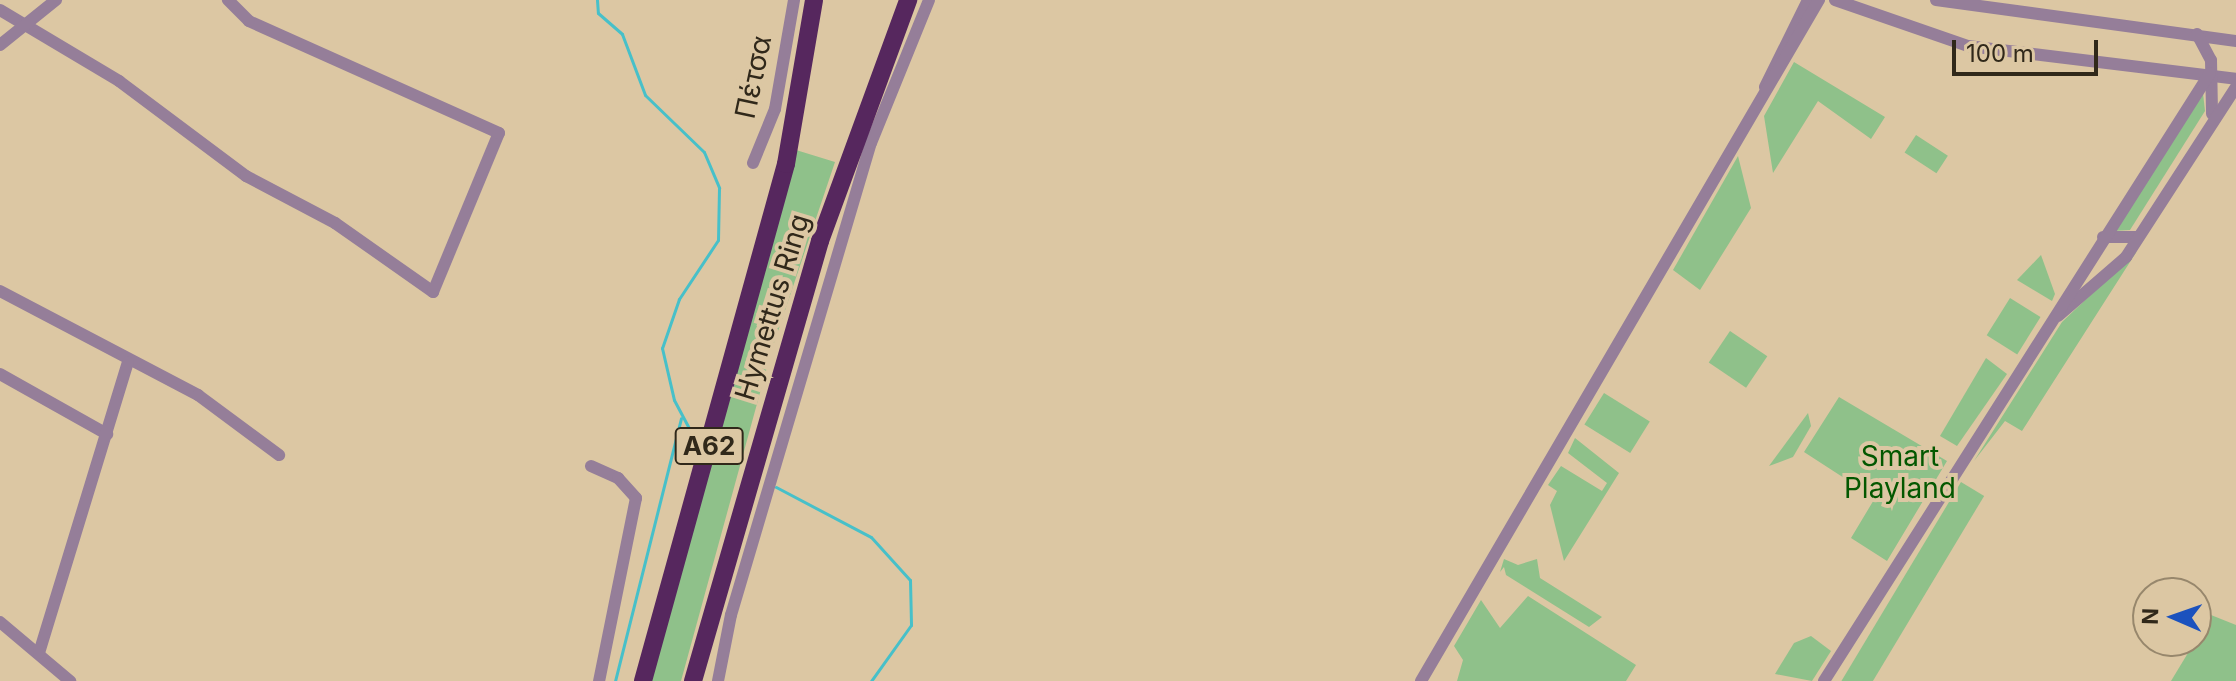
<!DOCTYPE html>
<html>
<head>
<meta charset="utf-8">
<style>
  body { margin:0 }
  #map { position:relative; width:2236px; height:681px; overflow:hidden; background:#dcc7a3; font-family:Inter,sans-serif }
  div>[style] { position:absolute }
  .green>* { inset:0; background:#8fc18a; transform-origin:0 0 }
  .stream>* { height:3px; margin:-1.5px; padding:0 1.5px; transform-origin:1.5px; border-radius:1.5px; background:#47c0c9 }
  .minor>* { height:12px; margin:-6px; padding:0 6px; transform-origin:6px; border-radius:6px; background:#957e99 }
  .highway>* { height:18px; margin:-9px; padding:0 9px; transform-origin:9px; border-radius:9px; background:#56275e }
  span { translate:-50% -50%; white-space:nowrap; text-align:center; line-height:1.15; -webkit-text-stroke:8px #dcc7a3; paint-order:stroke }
  .shield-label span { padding:2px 6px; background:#dcc7a3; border:2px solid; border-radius:6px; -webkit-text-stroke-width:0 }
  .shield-label { font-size:26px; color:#30281a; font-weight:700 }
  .street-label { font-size:28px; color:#30281a }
  .park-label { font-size:28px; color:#035800 }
  .north { position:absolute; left:2132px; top:577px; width:80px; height:80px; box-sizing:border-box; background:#dcc7a3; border:2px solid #97876c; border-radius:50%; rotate:272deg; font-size:22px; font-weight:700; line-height:32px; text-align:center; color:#30281a }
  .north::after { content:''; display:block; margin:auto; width:28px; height:36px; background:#1b52be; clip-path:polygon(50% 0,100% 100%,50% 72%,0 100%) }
  .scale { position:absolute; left:1952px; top:40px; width:146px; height:36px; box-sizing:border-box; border:4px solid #30281a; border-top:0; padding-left:10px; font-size:24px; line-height:28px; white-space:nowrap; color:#30281a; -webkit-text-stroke:6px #dcc7a3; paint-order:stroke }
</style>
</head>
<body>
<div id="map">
  <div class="green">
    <div style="clip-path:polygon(1794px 62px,1885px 117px,1871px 139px,1818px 101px,1773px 173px,1764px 116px)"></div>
    <div style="clip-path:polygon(2203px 93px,2205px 111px,2130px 230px,2112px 231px)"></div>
    <div style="left:1916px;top:135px;width:38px;height:21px;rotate:33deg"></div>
    <div style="clip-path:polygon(796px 150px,835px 162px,772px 349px,681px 681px,651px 681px)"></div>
    <div style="clip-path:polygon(1738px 156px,1751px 208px,1700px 290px,1673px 270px)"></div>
    <div style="clip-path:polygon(2137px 251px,2022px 431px,2005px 421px,1974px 461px,2062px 322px)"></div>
    <div style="clip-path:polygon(2041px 255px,2055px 294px,2052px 301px,2017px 280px)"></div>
    <div style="left:2010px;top:298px;width:36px;height:44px;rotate:32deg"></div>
    <div style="left:1730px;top:331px;width:45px;height:38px;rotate:34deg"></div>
    <div style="clip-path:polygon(1986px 358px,2007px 374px,1957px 446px,1940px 436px)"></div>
    <div style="left:1604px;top:393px;width:54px;height:37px;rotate:32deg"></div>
    <div style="clip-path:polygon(1839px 397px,1947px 461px,1887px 561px,1851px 538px,1875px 498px,1804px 452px)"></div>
    <div style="clip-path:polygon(1808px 413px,1811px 426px,1793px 457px,1769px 466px)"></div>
    <div style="clip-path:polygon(1575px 438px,1619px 473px,1564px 561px,1550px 505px,1557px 491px,1548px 485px,1561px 466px,1602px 491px,1607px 483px,1568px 453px)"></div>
    <div style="left:1961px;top:482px;width:27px;height:235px;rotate:31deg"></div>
    <div style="clip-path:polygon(1504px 559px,1518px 565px,1537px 559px,1540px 578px,1602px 617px,1589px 627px,1506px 575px,1504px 567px,1500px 572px)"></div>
    <div style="clip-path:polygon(1528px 596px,1636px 665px,1626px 681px,1457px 681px,1463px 660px,1454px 646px,1481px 600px,1500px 628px)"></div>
    <div style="clip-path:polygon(2211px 615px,2236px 625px,2236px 681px,2171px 681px)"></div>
    <div style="clip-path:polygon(1811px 636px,1831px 651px,1812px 681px,1775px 674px,1794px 643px)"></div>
  </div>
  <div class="stream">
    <div style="left:597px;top:0;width:13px;rotate:86deg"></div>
    <div style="left:598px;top:13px;width:32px;rotate:41deg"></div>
    <div style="left:622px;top:34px;width:65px;rotate:69.3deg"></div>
    <div style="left:645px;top:95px;width:82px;rotate:44deg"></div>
    <div style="left:704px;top:152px;width:39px;rotate:67deg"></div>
    <div style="left:719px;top:188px;width:52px;rotate:91.1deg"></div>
    <div style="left:718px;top:240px;width:71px;rotate:123.5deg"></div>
    <div style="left:679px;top:299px;width:52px;rotate:109.1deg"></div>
    <div style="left:662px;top:348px;width:53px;rotate:77deg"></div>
    <div style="left:674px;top:400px;width:34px;rotate:62deg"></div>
    <div style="left:776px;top:487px;width:107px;rotate:27.8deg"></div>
    <div style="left:871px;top:537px;width:58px;rotate:47.8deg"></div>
    <div style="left:910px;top:580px;width:45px;rotate:88.7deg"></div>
    <div style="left:911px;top:625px;width:69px;rotate:125.5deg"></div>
    <div style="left:615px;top:681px;width:271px;rotate:-75.9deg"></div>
  </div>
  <div class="minor">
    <div style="left:1835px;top:0;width:141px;rotate:19.1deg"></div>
    <div style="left:1968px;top:46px;width:270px;rotate:7deg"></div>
    <div style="left:1936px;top:0;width:303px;rotate:7.8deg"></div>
    <div style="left:0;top:10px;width:139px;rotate:30.8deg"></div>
    <div style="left:119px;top:81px;width:159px;rotate:36.8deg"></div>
    <div style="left:246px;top:176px;width:101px;rotate:27.8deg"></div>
    <div style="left:335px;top:223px;width:120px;rotate:35.1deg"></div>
    <div style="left:433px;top:292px;width:172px;rotate:-67.5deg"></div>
    <div style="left:499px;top:133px;width:274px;rotate:-155.9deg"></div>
    <div style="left:249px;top:21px;width:30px;rotate:-135deg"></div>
    <div style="left:2197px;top:34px;width:30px;rotate:62deg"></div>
    <div style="left:2211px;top:60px;width:54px;rotate:88.9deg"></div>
    <div style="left:0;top:45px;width:72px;rotate:-38.8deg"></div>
    <div style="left:1765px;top:87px;width:97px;rotate:-63.7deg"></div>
    <div style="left:753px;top:163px;width:58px;rotate:-67.8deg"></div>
    <div style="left:775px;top:109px;width:111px;rotate:-80.1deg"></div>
    <div style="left:2103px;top:237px;width:34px"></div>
    <div style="left:0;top:291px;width:224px;rotate:27.7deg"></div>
    <div style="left:198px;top:395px;width:101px;rotate:36.5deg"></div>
    <div style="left:2058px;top:316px;width:90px;rotate:-40.9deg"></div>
    <div style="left:2126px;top:257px;width:202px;rotate:-57.1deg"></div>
    <div style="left:0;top:374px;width:123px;rotate:29.3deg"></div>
    <div style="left:591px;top:466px;width:30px;rotate:24deg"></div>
    <div style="left:618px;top:478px;width:27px;rotate:48deg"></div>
    <div style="left:636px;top:498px;width:187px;rotate:101.4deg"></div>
    <div style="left:0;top:622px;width:92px;rotate:40.1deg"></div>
    <div style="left:39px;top:653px;width:304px;rotate:-73deg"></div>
    <div style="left:718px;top:681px;width:67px;rotate:-78.9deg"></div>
    <div style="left:731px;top:615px;width:492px;rotate:-73.5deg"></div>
    <div style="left:871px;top:143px;width:154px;rotate:-67.9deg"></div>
    <div style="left:1421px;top:681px;width:789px;rotate:-59.7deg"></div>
    <div style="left:1824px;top:681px;width:720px;rotate:-57.59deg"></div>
  </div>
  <div class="highway">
    <div style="left:643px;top:681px;width:536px;rotate:-74.54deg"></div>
    <div style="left:786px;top:164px;width:166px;rotate:-80.3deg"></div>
    <div style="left:693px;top:681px;width:458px;rotate:-73.9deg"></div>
    <div style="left:820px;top:241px;width:257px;rotate:-69.9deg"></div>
  </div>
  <div class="shield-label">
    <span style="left:709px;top:446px">Α62</span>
  </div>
  <div class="street-label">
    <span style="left:753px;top:77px;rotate:-78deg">Πέτσα</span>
    <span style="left:772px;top:307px;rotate:-73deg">Hymettus Ring</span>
  </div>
  <div class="park-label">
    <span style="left:1900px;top:472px">Smart<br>Playland</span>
  </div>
  <div class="north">N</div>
  <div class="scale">100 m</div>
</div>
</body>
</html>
